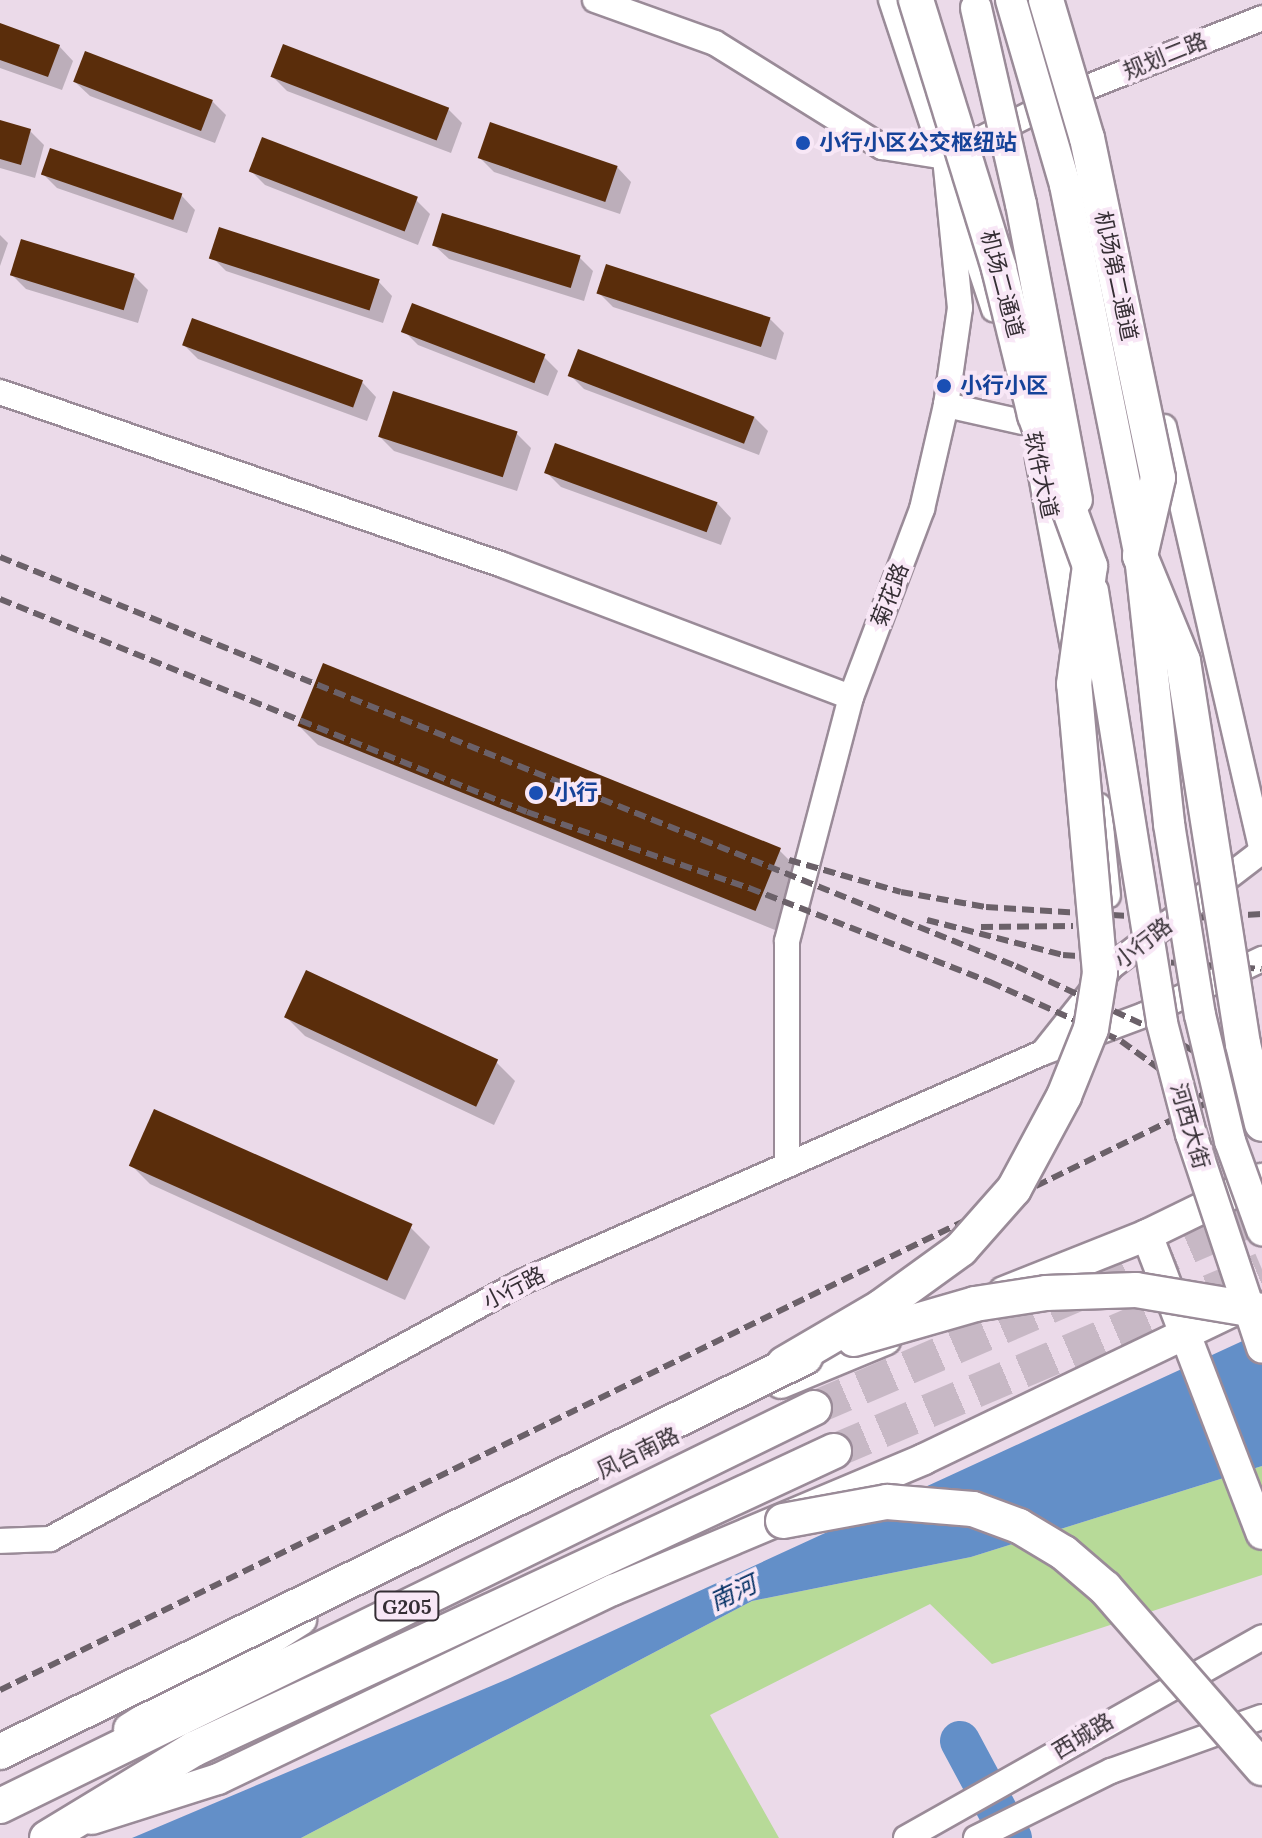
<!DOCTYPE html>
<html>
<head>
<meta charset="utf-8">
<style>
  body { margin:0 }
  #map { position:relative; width:1262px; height:1838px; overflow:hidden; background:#ebdae9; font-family:Lora,"Noto Sans SC",serif }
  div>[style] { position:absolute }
  .green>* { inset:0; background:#b7da98 }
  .water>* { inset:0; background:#638fc8 }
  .shadow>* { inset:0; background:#0003 }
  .river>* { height:40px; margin:-20px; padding:0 20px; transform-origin:20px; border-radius:20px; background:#638fc8 }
  .building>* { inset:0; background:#5a2d0b; transform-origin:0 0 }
  .highway-tunnel>* { height:34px; margin-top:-17px; transform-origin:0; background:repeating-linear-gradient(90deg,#c7b8c5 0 34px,transparent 0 51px) }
  .roads { filter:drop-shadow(2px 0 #9a8b98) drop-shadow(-2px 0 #9a8b98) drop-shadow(0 2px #9a8b98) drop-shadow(0 -2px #9a8b98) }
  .minor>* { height:24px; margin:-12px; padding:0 12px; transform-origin:12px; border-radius:12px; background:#fff }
  .major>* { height:30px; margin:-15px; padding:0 15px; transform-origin:15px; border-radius:15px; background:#fff }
  .highway>* { height:34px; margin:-17px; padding:0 17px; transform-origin:17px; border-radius:17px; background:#fff }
  .rail>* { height:6px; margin-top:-3px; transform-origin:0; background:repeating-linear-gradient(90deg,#6b6169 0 12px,transparent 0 18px) }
  .bridges { filter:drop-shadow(2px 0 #9a8b98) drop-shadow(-2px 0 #9a8b98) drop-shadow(0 2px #9a8b98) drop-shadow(0 -2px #9a8b98) }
  .major-bridge>* { height:30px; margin:-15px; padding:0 15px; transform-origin:15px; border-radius:15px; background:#fff }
  .highway-bridge>* { height:34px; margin:-17px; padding:0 17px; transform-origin:17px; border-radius:17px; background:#fff }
  .dots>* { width:22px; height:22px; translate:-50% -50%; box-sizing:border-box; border:4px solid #f8e7f6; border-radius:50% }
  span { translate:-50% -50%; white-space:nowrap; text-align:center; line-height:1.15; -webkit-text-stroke:8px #f8e7f6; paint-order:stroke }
  .shield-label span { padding:2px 6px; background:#f8e7f6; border:2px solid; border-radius:6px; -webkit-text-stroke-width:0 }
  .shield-label { font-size:20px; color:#352e34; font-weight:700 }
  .street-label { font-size:22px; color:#352e34 }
  .transit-label { font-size:22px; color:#164399; font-weight:700 }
  .left { translate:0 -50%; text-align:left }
  .water-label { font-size:24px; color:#002d61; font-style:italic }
</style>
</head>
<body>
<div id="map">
  <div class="green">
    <div style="clip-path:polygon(1262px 1466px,1262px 1575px,992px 1664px,930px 1604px,710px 1715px,779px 1838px,301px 1838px,752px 1601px,971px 1557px)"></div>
  </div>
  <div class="water">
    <div style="clip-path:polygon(1262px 1332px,1262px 1466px,971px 1557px,752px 1601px,301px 1838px,132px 1838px,510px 1678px)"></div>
  </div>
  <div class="shadow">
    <div style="clip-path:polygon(0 26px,59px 46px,73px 61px,62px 90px,0 68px)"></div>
    <div style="clip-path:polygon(273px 77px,448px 109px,462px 123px,451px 153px,287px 91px)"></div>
    <div style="clip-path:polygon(75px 82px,212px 101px,226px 115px,215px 143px,90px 96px)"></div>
    <div style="clip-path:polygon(0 122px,30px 131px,44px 145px,35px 178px,0 168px)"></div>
    <div style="clip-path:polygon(480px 158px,617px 167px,631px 182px,620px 214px,494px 172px)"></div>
    <div style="clip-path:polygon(251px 171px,416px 200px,430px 214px,418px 245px,265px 185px)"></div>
    <div style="clip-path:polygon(43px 174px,181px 195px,195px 210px,187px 233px,57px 188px)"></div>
    <div style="clip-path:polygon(0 235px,8px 243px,0 266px)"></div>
    <div style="clip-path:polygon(434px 245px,579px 257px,593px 271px,584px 301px,449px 259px)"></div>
    <div style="clip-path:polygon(212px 257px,378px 281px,392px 296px,383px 323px,226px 271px)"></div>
    <div style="clip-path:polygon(12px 275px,134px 276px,148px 290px,138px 323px,26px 289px)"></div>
    <div style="clip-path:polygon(599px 293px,770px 319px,784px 333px,776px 360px,613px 307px)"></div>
    <div style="clip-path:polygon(404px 331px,544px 357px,558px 371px,548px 396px,418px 345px)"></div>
    <div style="clip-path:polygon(184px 345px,362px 382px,376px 397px,367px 421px,198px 359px)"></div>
    <div style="clip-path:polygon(570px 375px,754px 417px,768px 431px,759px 455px,584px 389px)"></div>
    <div style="clip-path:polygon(516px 433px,531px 448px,517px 491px,394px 451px,380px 437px)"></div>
    <div style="clip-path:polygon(547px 473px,717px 503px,731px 518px,721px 545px,561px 487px)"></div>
    <div style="clip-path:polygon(299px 726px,780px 851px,799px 870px,775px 930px,318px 745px)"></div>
    <div style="clip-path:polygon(286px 1017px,496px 1062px,515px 1081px,494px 1125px,305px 1036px)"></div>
    <div style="clip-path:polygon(131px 1165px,411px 1228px,430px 1247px,405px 1300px,150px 1184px)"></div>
  </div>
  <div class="river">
    <div style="left:960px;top:1741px;width:110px;rotate:61.8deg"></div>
  </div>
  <div class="building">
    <div style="clip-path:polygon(0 23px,60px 45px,48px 77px,0 60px)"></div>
    <div style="left:283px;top:44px;width:178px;height:35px;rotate:21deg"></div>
    <div style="left:85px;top:51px;width:137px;height:33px;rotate:21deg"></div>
    <div style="clip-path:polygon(0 120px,31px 129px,21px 165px,0 159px)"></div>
    <div style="left:490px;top:122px;width:135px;height:38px;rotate:19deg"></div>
    <div style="left:262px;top:137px;width:167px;height:37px;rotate:21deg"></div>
    <div style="left:50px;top:148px;width:140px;height:28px;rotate:19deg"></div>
    <div style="left:442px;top:213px;width:145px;height:34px;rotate:17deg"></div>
    <div style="left:219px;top:227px;width:169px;height:33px;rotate:18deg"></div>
    <div style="left:21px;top:239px;width:119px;height:38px;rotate:17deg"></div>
    <div style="left:606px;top:264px;width:173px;height:31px;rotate:18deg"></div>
    <div style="left:412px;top:303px;width:143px;height:31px;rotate:21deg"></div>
    <div style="left:192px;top:318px;width:182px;height:29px;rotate:20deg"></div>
    <div style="left:578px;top:349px;width:189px;height:29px;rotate:21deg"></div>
    <div style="left:393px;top:391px;width:131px;height:48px;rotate:18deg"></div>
    <div style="left:555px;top:443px;width:173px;height:32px;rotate:20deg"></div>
    <div style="left:323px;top:663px;width:494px;height:68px;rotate:22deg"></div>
    <div style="left:306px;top:970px;width:212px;height:52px;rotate:25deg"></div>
    <div style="left:154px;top:1109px;width:283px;height:62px;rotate:24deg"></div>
  </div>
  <div class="highway-tunnel">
    <div style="left:814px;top:1408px;width:488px;rotate:-23.3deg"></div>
    <div style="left:834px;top:1451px;width:465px;rotate:-23deg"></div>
  </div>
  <div class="roads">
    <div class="minor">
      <div style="left:595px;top:0;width:127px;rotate:19.7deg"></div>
      <div style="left:715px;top:43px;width:197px;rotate:31.9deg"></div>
      <div style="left:882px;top:147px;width:64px;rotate:9deg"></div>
      <div style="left:891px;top:0;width:326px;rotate:71.6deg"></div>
      <div style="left:0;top:392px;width:532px;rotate:18.98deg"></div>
      <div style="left:503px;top:565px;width:372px;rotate:20.8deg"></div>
      <div style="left:946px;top:405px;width:87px;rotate:12.6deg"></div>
      <div style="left:1164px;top:427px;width:437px;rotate:77deg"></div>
      <div style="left:1038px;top:459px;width:187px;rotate:79.5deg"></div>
      <div style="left:1099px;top:806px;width:90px;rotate:84.3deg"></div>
      <div style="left:1044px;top:1051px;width:107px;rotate:-51.4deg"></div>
      <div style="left:1111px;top:967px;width:189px;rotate:-37.5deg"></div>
      <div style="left:787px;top:1165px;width:224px;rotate:-90deg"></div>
      <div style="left:787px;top:941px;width:252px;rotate:-75.3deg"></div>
      <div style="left:851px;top:697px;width:201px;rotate:-69.3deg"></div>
      <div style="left:922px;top:509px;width:107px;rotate:-77deg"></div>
      <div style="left:946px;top:405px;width:98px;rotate:-81.8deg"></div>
      <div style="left:960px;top:308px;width:152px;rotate:-95.7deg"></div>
      <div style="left:945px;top:157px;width:138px;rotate:-26.8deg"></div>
      <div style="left:1068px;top:95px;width:209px;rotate:-21.6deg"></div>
      <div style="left:0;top:1541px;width:50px;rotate:-2.3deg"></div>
      <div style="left:50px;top:1539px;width:537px;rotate:-28.57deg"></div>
      <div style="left:522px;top:1282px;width:568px;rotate:-23.77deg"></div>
      <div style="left:1042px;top:1053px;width:109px;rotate:-20.4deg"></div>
      <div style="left:1144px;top:1015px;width:131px;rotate:-25.4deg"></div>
      <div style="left:906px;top:1838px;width:409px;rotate:-29.4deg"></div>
      <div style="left:976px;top:1838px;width:151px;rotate:-26.4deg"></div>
      <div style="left:1111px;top:1771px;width:160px;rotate:-19.7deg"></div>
    </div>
    <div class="major">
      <div style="left:1147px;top:1235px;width:320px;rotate:69deg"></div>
      <div style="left:1004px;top:1292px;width:154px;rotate:-21.7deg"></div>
      <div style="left:1147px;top:1235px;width:128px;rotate:-26deg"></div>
      <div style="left:781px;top:1383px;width:113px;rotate:-22.5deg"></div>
      <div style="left:129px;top:1729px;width:204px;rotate:-32.4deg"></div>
      <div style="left:92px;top:1819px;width:132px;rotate:-17.6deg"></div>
      <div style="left:218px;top:1779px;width:438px;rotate:-25.6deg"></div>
      <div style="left:613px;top:1590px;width:337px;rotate:-22.8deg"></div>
      <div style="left:924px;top:1459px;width:361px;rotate:-25.6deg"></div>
    </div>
    <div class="highway">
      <div style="left:0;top:1806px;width:906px;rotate:-26.06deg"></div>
      <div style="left:47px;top:1838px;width:172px;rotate:-31.2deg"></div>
      <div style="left:194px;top:1749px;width:706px;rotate:-24.97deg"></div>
    </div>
  </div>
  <div class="rail">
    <div style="left:0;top:557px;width:1095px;rotate:21.93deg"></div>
    <div style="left:1016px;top:966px;width:165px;rotate:24.7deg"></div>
    <div style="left:1166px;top:1035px;width:111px;rotate:30.3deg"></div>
    <div style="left:0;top:599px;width:568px;rotate:22.01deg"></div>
    <div style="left:527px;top:812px;width:235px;rotate:18.9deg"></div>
    <div style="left:749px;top:888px;width:259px;rotate:21.3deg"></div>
    <div style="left:990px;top:982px;width:144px;rotate:24.2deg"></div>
    <div style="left:1121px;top:1041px;width:77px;rotate:36deg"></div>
    <div style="left:1183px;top:1086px;width:89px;rotate:26.9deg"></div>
    <div style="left:789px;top:860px;width:116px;rotate:15.9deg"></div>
    <div style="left:901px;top:892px;width:86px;rotate:10deg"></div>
    <div style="left:986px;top:907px;width:190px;rotate:3.6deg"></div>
    <div style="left:1176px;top:919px;width:86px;rotate:-3.3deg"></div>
    <div style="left:927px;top:920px;width:140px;rotate:14.4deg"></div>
    <div style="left:1063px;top:955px;width:199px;rotate:4deg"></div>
    <div style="left:981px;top:927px;width:92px;rotate:-0.6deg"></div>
    <div style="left:0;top:1690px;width:1403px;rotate:-25.94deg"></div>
  </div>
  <div class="bridges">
    <div class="major-bridge">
      <div style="left:1011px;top:0;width:193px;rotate:73.7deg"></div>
      <div style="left:1065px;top:185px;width:379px;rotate:78.6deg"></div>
      <div style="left:1140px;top:556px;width:270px;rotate:83.8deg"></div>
      <div style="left:1169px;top:824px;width:193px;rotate:80.8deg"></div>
      <div style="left:1200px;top:1015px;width:130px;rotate:76.6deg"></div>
      <div style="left:1230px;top:1141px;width:95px;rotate:70.2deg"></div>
      <div style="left:976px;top:8px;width:201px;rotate:77.1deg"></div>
      <div style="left:1021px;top:204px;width:301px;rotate:79.3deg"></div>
      <div style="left:1093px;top:591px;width:437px;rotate:80.9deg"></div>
      <div style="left:1162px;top:1023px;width:115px;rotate:75.4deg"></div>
      <div style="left:1191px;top:1134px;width:225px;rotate:71.6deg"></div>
    </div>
    <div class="highway-bridge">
      <div style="left:1046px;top:0;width:144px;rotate:73.5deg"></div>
      <div style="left:1087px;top:138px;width:347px;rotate:78.2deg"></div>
      <div style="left:1158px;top:478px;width:80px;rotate:103deg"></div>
      <div style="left:1140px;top:556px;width:113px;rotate:67.7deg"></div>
      <div style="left:1183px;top:661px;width:388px;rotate:81.1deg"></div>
      <div style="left:1243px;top:1044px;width:82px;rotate:76.6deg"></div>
      <div style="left:854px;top:1339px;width:126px;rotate:-16.1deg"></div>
      <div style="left:975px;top:1304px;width:72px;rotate:-8.8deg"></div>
      <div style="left:1046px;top:1293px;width:90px;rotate:-1.9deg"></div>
      <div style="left:1136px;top:1290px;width:128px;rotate:9.5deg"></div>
      <div style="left:784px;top:1364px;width:113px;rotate:-30.4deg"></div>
      <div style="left:881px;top:1307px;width:99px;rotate:-35.9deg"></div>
      <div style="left:961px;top:1249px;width:80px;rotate:-48.5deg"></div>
      <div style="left:1014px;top:1189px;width:106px;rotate:-61.7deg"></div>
      <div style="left:1064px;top:1096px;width:72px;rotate:-68.1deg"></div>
      <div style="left:1091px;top:1029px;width:57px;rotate:-80.9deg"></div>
      <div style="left:1100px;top:973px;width:290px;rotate:-95.1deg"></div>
      <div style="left:1074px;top:684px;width:119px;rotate:-82.3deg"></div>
      <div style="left:1090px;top:566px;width:161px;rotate:-110deg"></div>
      <div style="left:1035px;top:415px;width:151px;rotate:-103.8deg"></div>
      <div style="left:999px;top:268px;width:281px;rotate:-107.2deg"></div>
      <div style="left:783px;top:1521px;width:106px;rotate:-10.4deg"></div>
      <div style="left:887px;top:1502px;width:86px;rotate:4.7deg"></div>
      <div style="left:973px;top:1509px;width:49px;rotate:20.3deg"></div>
      <div style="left:1019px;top:1526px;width:52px;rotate:31deg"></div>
      <div style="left:1064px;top:1553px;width:54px;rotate:40.5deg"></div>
      <div style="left:1105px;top:1588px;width:239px;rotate:48.9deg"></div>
      <div style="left:0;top:1752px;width:897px;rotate:-26.14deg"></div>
    </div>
  </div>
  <div class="dots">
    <div style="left:803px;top:143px;background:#1a4fb4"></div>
    <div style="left:944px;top:386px;background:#1a4fb4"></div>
    <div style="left:536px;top:793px;background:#1a4fb4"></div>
  </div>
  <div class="shield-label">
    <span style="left:407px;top:1606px">G205</span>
  </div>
  <div class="street-label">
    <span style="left:1165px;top:56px;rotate:-22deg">规划二路</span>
    <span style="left:1116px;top:276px;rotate:78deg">机场第二通道</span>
    <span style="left:1002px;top:284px;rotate:75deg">机场二通道</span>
    <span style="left:1041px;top:475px;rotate:78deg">软件大道</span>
    <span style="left:890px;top:595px;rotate:-69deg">菊花路</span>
    <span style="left:1143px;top:943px;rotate:-38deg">小行路</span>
    <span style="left:1190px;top:1126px;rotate:74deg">河西大街</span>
    <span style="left:514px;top:1288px;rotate:-27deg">小行路</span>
    <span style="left:638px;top:1453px;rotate:-26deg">凤台南路</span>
    <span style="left:1083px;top:1736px;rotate:-31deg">西城路</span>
  </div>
  <div class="transit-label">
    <span class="left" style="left:819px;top:143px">小行小区公交枢纽站</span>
    <span class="left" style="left:960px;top:386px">小行小区</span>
    <span class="left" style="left:554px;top:793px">小行</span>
  </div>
  <div class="water-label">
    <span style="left:733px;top:1593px;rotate:-25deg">南河</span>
  </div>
</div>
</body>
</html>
